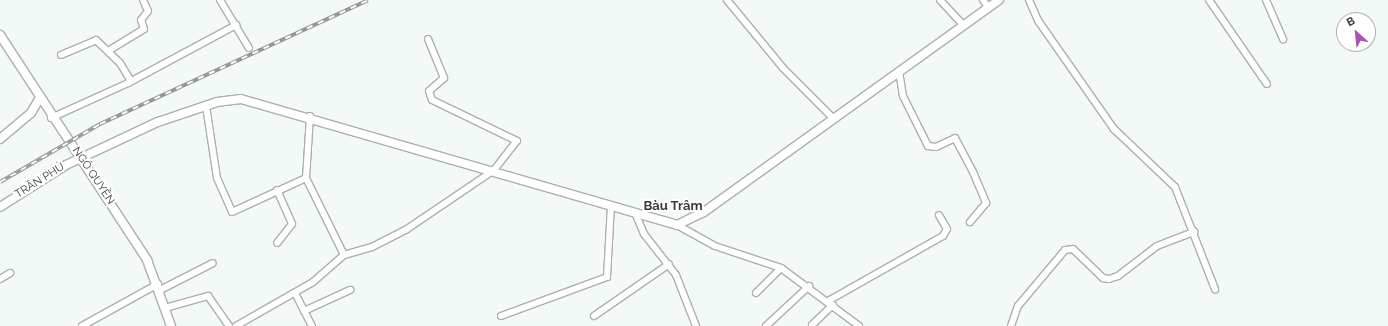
<!DOCTYPE html>
<html>
<head>
<meta charset="utf-8">
<style>
  body { margin:0 }
  #map { position:relative; width:1388px; height:326px; overflow:hidden; background:#f3f9f7; font-family:Raleway,sans-serif }
  div>[style] { position:absolute }
  .roads { filter:drop-shadow(1px 0 #abb0af) drop-shadow(-1px 0 #abb0af) drop-shadow(0 1px #abb0af) drop-shadow(0 -1px #abb0af) }
  .street>* { height:6px; margin:-3px; padding:0 3px; transform-origin:3px; border-radius:3px; background:#fff }
  .secondary>* { height:8px; margin:-4px; padding:0 4px; transform-origin:4px; border-radius:4px; background:#fff }
  .rail>* { height:3.5px; margin-top:-1.75px; transform-origin:0; background:repeating-linear-gradient(90deg,#fff 0 6px,#949796 0 12px); box-sizing:border-box; border-block:1px solid #949796 }
  span { translate:-50% -50%; white-space:nowrap; text-align:center; line-height:1.15; -webkit-text-stroke:4px #fff; paint-order:stroke }
  .street-label { font-size:11px; color:#383a3a }
  .quarter-label { font-size:13px; color:#383a3a; font-weight:700 }
  .north { position:absolute; left:1336px; top:12px; width:40px; height:40px; box-sizing:border-box; background:#fff; border:1px solid #afb0b0; border-radius:50%; rotate:333deg; font-size:11px; font-weight:700; line-height:16px; text-align:center; color:#383a3a }
  .north::after { content:''; display:block; margin:auto; width:14px; height:18px; background:#ae50b9; clip-path:polygon(50% 0,100% 100%,50% 72%,0 100%) }
</style>
</head>
<body>
<div id="map">
  <div class="roads">
    <div class="street">
      <div style="left:220px;top:0;width:56px;rotate:58.9deg"></div>
      <div style="left:727px;top:0;width:88px;rotate:50.5deg"></div>
      <div style="left:783px;top:68px;width:69px;rotate:45deg"></div>
      <div style="left:940px;top:0;width:34px;rotate:47deg"></div>
      <div style="left:983px;top:0;width:9px;rotate:54deg"></div>
      <div style="left:1029px;top:0;width:24px;rotate:66deg"></div>
      <div style="left:1039px;top:22px;width:131px;rotate:55deg"></div>
      <div style="left:1114px;top:129px;width:84px;rotate:43.6deg"></div>
      <div style="left:1175px;top:187px;width:110px;rotate:68.6deg"></div>
      <div style="left:1209px;top:0;width:102px;rotate:55.4deg"></div>
      <div style="left:1266px;top:0;width:43px;rotate:66.4deg"></div>
      <div style="left:108px;top:51px;width:42px;rotate:-31.4deg"></div>
      <div style="left:144px;top:29px;width:9px;rotate:-108deg"></div>
      <div style="left:141px;top:20px;width:11px;rotate:-52deg"></div>
      <div style="left:148px;top:11px;width:12px;rotate:-114deg"></div>
      <div style="left:61px;top:55px;width:38px;rotate:-23deg"></div>
      <div style="left:96px;top:40px;width:33px;rotate:44deg"></div>
      <div style="left:120px;top:63px;width:21px;rotate:59deg"></div>
      <div style="left:899px;top:71px;width:25px;rotate:81deg"></div>
      <div style="left:903px;top:96px;width:56px;rotate:63.4deg"></div>
      <div style="left:928px;top:146px;width:8px;rotate:7deg"></div>
      <div style="left:936px;top:147px;width:21px;rotate:-25deg"></div>
      <div style="left:955px;top:138px;width:38px;rotate:62deg"></div>
      <div style="left:973px;top:172px;width:34px;rotate:67deg"></div>
      <div style="left:986px;top:203px;width:25px;rotate:130deg"></div>
      <div style="left:206px;top:106px;width:73px;rotate:81.3deg"></div>
      <div style="left:217px;top:178px;width:37px;rotate:66deg"></div>
      <div style="left:232px;top:212px;width:81px;rotate:-24.7deg"></div>
      <div style="left:310px;top:116px;width:62px;rotate:93.7deg"></div>
      <div style="left:306px;top:178px;width:86px;rotate:63.7deg"></div>
      <div style="left:51px;top:118px;width:85px;rotate:-24.4deg"></div>
      <div style="left:128px;top:83px;width:123px;rotate:-28.2deg"></div>
      <div style="left:277px;top:190px;width:37px;rotate:66deg"></div>
      <div style="left:292px;top:224px;width:24px;rotate:128deg"></div>
      <div style="left:636px;top:215px;width:21px;rotate:67deg"></div>
      <div style="left:644px;top:234px;width:52px;rotate:52deg"></div>
      <div style="left:676px;top:275px;width:55px;rotate:68.6deg"></div>
      <div style="left:677px;top:225px;width:43px;rotate:28.9deg"></div>
      <div style="left:715px;top:246px;width:70px;rotate:18.4deg"></div>
      <div style="left:781px;top:268px;width:97px;rotate:36.6deg"></div>
      <div style="left:0;top:279px;width:12px;rotate:-31deg"></div>
      <div style="left:160px;top:290px;width:59px;rotate:-27deg"></div>
      <div style="left:295px;top:293px;width:37px;rotate:63deg"></div>
      <div style="left:756px;top:293px;width:35px;rotate:-45deg"></div>
      <div style="left:828px;top:301px;width:132px;rotate:-29.5deg"></div>
      <div style="left:943px;top:236px;width:8px;rotate:-60deg"></div>
      <div style="left:947px;top:229px;width:16px;rotate:-120deg"></div>
      <div style="left:165px;top:308px;width:45px;rotate:-15.6deg"></div>
      <div style="left:208px;top:296px;width:37px;rotate:55deg"></div>
      <div style="left:304px;top:311px;width:51px;rotate:-24.5deg"></div>
      <div style="left:501px;top:316px;width:113px;rotate:-20.2deg"></div>
      <div style="left:607px;top:277px;width:71px;rotate:-86.8deg"></div>
      <div style="left:594px;top:316px;width:91px;rotate:-34.7deg"></div>
      <div style="left:812px;top:325px;width:29px;rotate:-44deg"></div>
      <div style="left:82px;top:326px;width:87px;rotate:-28.9deg"></div>
      <div style="left:236px;top:326px;width:89px;rotate:-29.7deg"></div>
      <div style="left:313px;top:282px;width:41px;rotate:-41.1deg"></div>
      <div style="left:344px;top:255px;width:29px;rotate:-16deg"></div>
      <div style="left:372px;top:247px;width:39px;rotate:-27deg"></div>
      <div style="left:407px;top:229px;width:105px;rotate:-34.1deg"></div>
      <div style="left:494px;top:170px;width:37px;rotate:-52deg"></div>
      <div style="left:517px;top:141px;width:94px;rotate:-154.2deg"></div>
      <div style="left:432px;top:100px;width:9px;rotate:-108deg"></div>
      <div style="left:429px;top:91px;width:20px;rotate:-41deg"></div>
      <div style="left:444px;top:78px;width:42px;rotate:-112.3deg"></div>
      <div style="left:766px;top:326px;width:59px;rotate:-42.9deg"></div>
      <div style="left:1011px;top:326px;width:21px;rotate:-71deg"></div>
      <div style="left:1018px;top:306px;width:73px;rotate:-50deg"></div>
      <div style="left:1065px;top:250px;width:8px;rotate:-7deg"></div>
      <div style="left:1073px;top:249px;width:42px;rotate:44deg"></div>
      <div style="left:1103px;top:278px;width:6px;rotate:9deg"></div>
      <div style="left:1109px;top:279px;width:9px;rotate:-18deg"></div>
      <div style="left:1118px;top:276px;width:49px;rotate:-37.6deg"></div>
      <div style="left:1157px;top:246px;width:40px;rotate:-21deg"></div>
    </div>
    <div class="secondary">
      <div style="left:0;top:35px;width:269px;rotate:56.8deg"></div>
      <div style="left:147px;top:260px;width:70px;rotate:70deg"></div>
      <div style="left:0;top:139px;width:40px;rotate:-40deg"></div>
      <div style="left:31px;top:113px;width:16px;rotate:-60deg"></div>
      <div style="left:0;top:207px;width:78px;rotate:-32.5deg"></div>
      <div style="left:66px;top:165px;width:102px;rotate:-25.1deg"></div>
      <div style="left:158px;top:122px;width:62px;rotate:-18.7deg"></div>
      <div style="left:217px;top:102px;width:24px;rotate:-7deg"></div>
      <div style="left:241px;top:99px;width:454px;rotate:16.1deg"></div>
      <div style="left:677px;top:225px;width:30px;rotate:-26deg"></div>
      <div style="left:704px;top:212px;width:363px;rotate:-35.7deg"></div>
    </div>
  </div>
  <div class="rail">
    <div style="left:0;top:182px;width:116px;rotate:-30.1deg"></div>
    <div style="left:100px;top:124px;width:295px;rotate:-24.8deg"></div>
  </div>
  <div class="street-label">
    <span style="left:93px;top:176px;rotate:56deg">NGÔ QUYỀN</span>
    <span style="left:40px;top:181px;rotate:-32deg">TRẦN PHÚ</span>
  </div>
  <div class="quarter-label">
    <span style="left:673px;top:206px">Bàu Trâm</span>
  </div>
  <div class="north">B</div>
</div>
</body>
</html>
